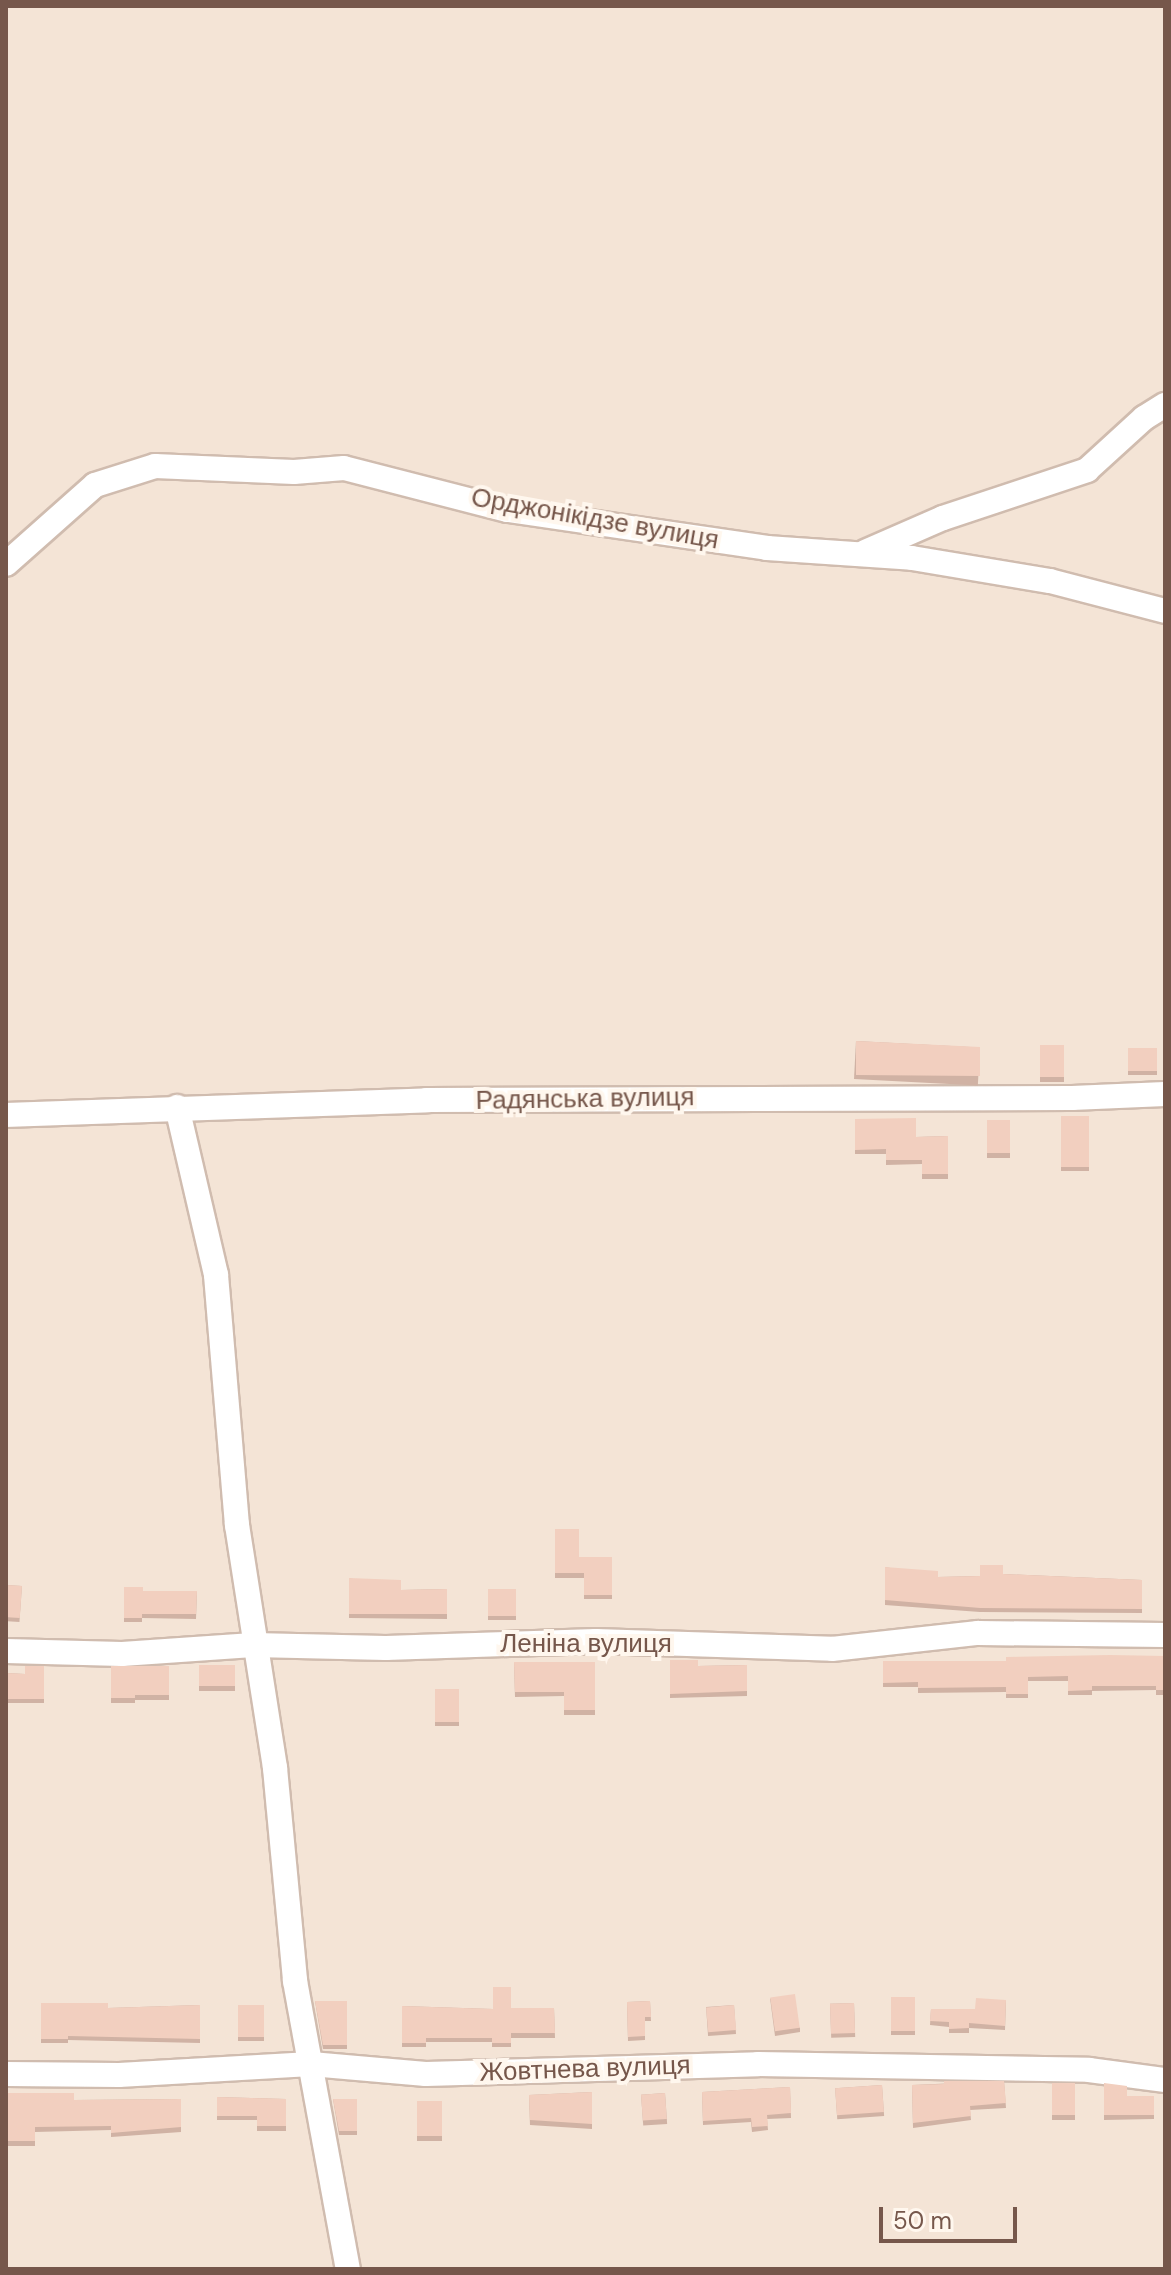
<!DOCTYPE html>
<html>
<head>
<meta charset="utf-8">
<style>
  body { margin:0 }
  #map { position:relative; width:1171px; height:2275px; overflow:hidden; background:#fcf3e7; font-family:"DM Sans",sans-serif }
  div>[style] { position:absolute }
  .residential>* { inset:0; background:#f4e4d6; transform-origin:0 0 }
  .roads { filter:drop-shadow(2px 0 #d0bcaf) drop-shadow(-2px 0 #d0bcaf) drop-shadow(0 2px #d0bcaf) drop-shadow(0 -2px #d0bcaf) }
  .minor>* { height:24px; margin:-12px; padding:0 12px; transform-origin:12px; border-radius:12px; background:#fff }
  .wall>* { inset:0; background:#d0b2a4; transform-origin:0 0 }
  .building>* { inset:0; background:#f2cfbf; transform-origin:0 0 }
  span { translate:-50% -50%; white-space:nowrap; text-align:center; line-height:1.15; -webkit-text-stroke:8px #fff7ee; paint-order:stroke }
  .street-label { font-size:26px; color:#76574b }
  .frame { position:absolute; inset:0; border:8px solid #76574b; pointer-events:none }
  .scale { position:absolute; left:879px; top:2207px; width:138px; height:36px; box-sizing:border-box; border:4px solid #76574b; border-top:0; padding-left:10px; font-size:24px; line-height:28px; white-space:nowrap; color:#76574b; -webkit-text-stroke:6px #fff7ee; paint-order:stroke }
</style>
</head>
<body>
<div id="map">
  <div class="residential">
    <div style="left:6px;top:6px;width:1159px;height:2263px"></div>
  </div>
  <div class="roads">
    <div class="minor">
      <div style="left:865px;top:552px;width:85px;rotate:-23.6deg"></div>
      <div style="left:943px;top:518px;width:152px;rotate:-18.4deg"></div>
      <div style="left:1087px;top:470px;width:77px;rotate:-42.4deg"></div>
      <div style="left:1144px;top:418px;width:25px;rotate:-32deg"></div>
      <div style="left:6px;top:564px;width:119px;rotate:-41.6deg"></div>
      <div style="left:95px;top:485px;width:63px;rotate:-17.6deg"></div>
      <div style="left:155px;top:466px;width:139px;rotate:2.5deg"></div>
      <div style="left:294px;top:472px;width:50px;rotate:-4.6deg"></div>
      <div style="left:344px;top:468px;width:169px;rotate:14.4deg"></div>
      <div style="left:508px;top:510px;width:262px;rotate:8.3deg"></div>
      <div style="left:767px;top:548px;width:145px;rotate:3.9deg"></div>
      <div style="left:912px;top:558px;width:140px;rotate:9.5deg"></div>
      <div style="left:1050px;top:581px;width:119px;rotate:14.6deg"></div>
      <div style="left:177px;top:1107px;width:172px;rotate:76.9deg"></div>
      <div style="left:216px;top:1275px;width:251px;rotate:85.2deg"></div>
      <div style="left:237px;top:1525px;width:246px;rotate:81.1deg"></div>
      <div style="left:275px;top:1768px;width:214px;rotate:84.6deg"></div>
      <div style="left:295px;top:1981px;width:293px;rotate:79.6deg"></div>
      <div style="left:6px;top:1115px;width:420px;rotate:-2deg"></div>
      <div style="left:426px;top:1100px;width:646px;rotate:-0.18deg"></div>
      <div style="left:1072px;top:1098px;width:93px;rotate:-2.5deg"></div>
      <div style="left:6px;top:1651px;width:116px;rotate:1.5deg"></div>
      <div style="left:122px;top:1654px;width:131px;rotate:-3.9deg"></div>
      <div style="left:253px;top:1645px;width:133px;rotate:1.3deg"></div>
      <div style="left:386px;top:1648px;width:210px;rotate:-1.9deg"></div>
      <div style="left:596px;top:1641px;width:236px;rotate:1.9deg"></div>
      <div style="left:832px;top:1649px;width:147px;rotate:-6.3deg"></div>
      <div style="left:978px;top:1633px;width:187px;rotate:0.6deg"></div>
      <div style="left:6px;top:2074px;width:113px;rotate:0.5deg"></div>
      <div style="left:119px;top:2075px;width:192px;rotate:-3.3deg"></div>
      <div style="left:311px;top:2064px;width:115px;rotate:5deg"></div>
      <div style="left:426px;top:2074px;width:332px;rotate:-1.7deg"></div>
      <div style="left:758px;top:2064px;width:331px;rotate:1deg"></div>
      <div style="left:1089px;top:2070px;width:77px;rotate:7.5deg"></div>
    </div>
  </div>
  <div class="wall">
    <div style="left:856px;top:1041px;width:124px;height:38px;rotate:3deg"></div>
    <div style="left:1040px;top:1045px;width:24px;height:37px"></div>
    <div style="left:1128px;top:1048px;width:29px;height:27px"></div>
    <div style="left:1089px;top:1116px;width:55px;height:28px;rotate:90deg"></div>
    <div style="clip-path:polygon(855px 1119px,916px 1137px,948px 1136px,948px 1179px,922px 1179px,922px 1164px,886px 1165px,886px 1154px,855px 1154px)"></div>
    <div style="left:987px;top:1120px;width:23px;height:38px"></div>
    <div style="clip-path:polygon(555px 1529px,579px 1557px,612px 1557px,612px 1599px,584px 1599px,584px 1578px,555px 1578px)"></div>
    <div style="clip-path:polygon(885px 1567px,938px 1577px,980px 1576px,1003px 1574px,1142px 1580px,1142px 1613px,980px 1612px,885px 1605px)"></div>
    <div style="clip-path:polygon(349px 1578px,401px 1590px,447px 1589px,447px 1619px,349px 1618px)"></div>
    <div style="left:6px;top:1585px;width:16px;height:36px;rotate:4deg"></div>
    <div style="clip-path:polygon(124px 1587px,143px 1591px,197px 1591px,196px 1619px,142px 1618px,142px 1622px,124px 1622px)"></div>
    <div style="left:488px;top:1589px;width:28px;height:31px"></div>
    <div style="clip-path:polygon(1165px 1656px,1165px 1695px,1156px 1695px,1156px 1690px,1092px 1691px,1092px 1695px,1068px 1695px,1068px 1681px,1028px 1681px,1028px 1698px,1006px 1698px,1006px 1692px,918px 1693px,918px 1687px,883px 1687px,883px 1661px,1006px 1661px)"></div>
    <div style="clip-path:polygon(670px 1660px,698px 1666px,747px 1665px,747px 1696px,670px 1698px)"></div>
    <div style="clip-path:polygon(514px 1662px,595px 1662px,595px 1715px,564px 1715px,564px 1696px,515px 1697px)"></div>
    <div style="left:199px;top:1665px;width:36px;height:26px"></div>
    <div style="clip-path:polygon(44px 1666px,44px 1703px,6px 1703px,6px 1673px,25px 1674px)"></div>
    <div style="clip-path:polygon(111px 1666px,169px 1666px,169px 1700px,135px 1700px,135px 1703px,111px 1703px)"></div>
    <div style="left:435px;top:1689px;width:24px;height:37px"></div>
    <div style="left:891px;top:1997px;width:24px;height:38px"></div>
    <div style="clip-path:polygon(770px 1998px,800px 2028px,800px 2032px,775px 2036px)"></div>
    <div style="clip-path:polygon(1006px 2000px,1005px 2030px,969px 2028px,969px 2033px,949px 2033px,949px 2027px,930px 2025px,931px 2009px,975px 2009px)"></div>
    <div style="clip-path:polygon(315px 2001px,347px 2001px,347px 2049px,323px 2049px)"></div>
    <div style="clip-path:polygon(650px 2001px,651px 2021px,645px 2021px,645px 2040px,628px 2041px,627px 2002px)"></div>
    <div style="clip-path:polygon(41px 2003px,108px 2008px,200px 2005px,200px 2043px,68px 2040px,68px 2043px,41px 2043px)"></div>
    <div style="left:854px;top:2003px;width:34px;height:24px;rotate:88deg"></div>
    <div style="left:238px;top:2005px;width:26px;height:36px"></div>
    <div style="left:734px;top:2005px;width:29px;height:28px;rotate:86deg"></div>
    <div style="clip-path:polygon(402px 2006px,493px 2009px,554px 2008px,555px 2038px,511px 2038px,511px 2047px,492px 2047px,492px 2042px,426px 2042px,426px 2047px,402px 2047px)"></div>
    <div style="clip-path:polygon(1004px 2081px,1006px 2108px,970px 2110px,971px 2120px,913px 2128px,912px 2085px)"></div>
    <div style="left:1052px;top:2083px;width:23px;height:37px"></div>
    <div style="clip-path:polygon(1104px 2083px,1127px 2096px,1154px 2096px,1154px 2119px,1104px 2120px)"></div>
    <div style="left:882px;top:2085px;width:31px;height:47px;rotate:86deg"></div>
    <div style="clip-path:polygon(790px 2087px,791px 2118px,767px 2119px,768px 2130px,752px 2132px,751px 2122px,703px 2125px,702px 2092px)"></div>
    <div style="clip-path:polygon(592px 2092px,592px 2129px,530px 2125px,529px 2095px)"></div>
    <div style="clip-path:polygon(6px 2093px,74px 2100px,181px 2099px,181px 2132px,111px 2137px,111px 2130px,35px 2132px,35px 2146px,6px 2146px)"></div>
    <div style="left:665px;top:2093px;width:31px;height:24px;rotate:86deg"></div>
    <div style="clip-path:polygon(217px 2097px,286px 2099px,286px 2131px,257px 2131px,257px 2120px,217px 2120px)"></div>
    <div style="clip-path:polygon(333px 2099px,357px 2099px,357px 2135px,339px 2135px)"></div>
    <div style="left:417px;top:2101px;width:25px;height:40px"></div>
  </div>
  <div class="building">
    <div style="clip-path:polygon(856px 1041px,980px 1047px,980px 1076px,856px 1075px)"></div>
    <div style="left:1040px;top:1045px;width:24px;height:32px"></div>
    <div style="left:1128px;top:1048px;width:29px;height:23px"></div>
    <div style="left:1089px;top:1116px;width:51px;height:28px;rotate:90deg"></div>
    <div style="clip-path:polygon(916px 1118px,916px 1137px,948px 1136px,948px 1174px,922px 1174px,922px 1160px,886px 1160px,886px 1149px,855px 1150px,855px 1119px)"></div>
    <div style="left:987px;top:1120px;width:23px;height:33px"></div>
    <div style="clip-path:polygon(555px 1529px,579px 1529px,579px 1557px,612px 1557px,612px 1595px,584px 1595px,584px 1573px,555px 1573px)"></div>
    <div style="clip-path:polygon(980px 1565px,1003px 1565px,1003px 1574px,1142px 1580px,1142px 1609px,980px 1608px,885px 1600px,885px 1567px,938px 1571px,938px 1577px,980px 1576px)"></div>
    <div style="clip-path:polygon(349px 1578px,401px 1580px,401px 1590px,447px 1589px,447px 1614px,349px 1614px)"></div>
    <div style="left:6px;top:1585px;width:16px;height:32px;rotate:4deg"></div>
    <div style="clip-path:polygon(124px 1587px,143px 1587px,143px 1591px,197px 1591px,196px 1614px,142px 1614px,142px 1618px,124px 1618px)"></div>
    <div style="left:488px;top:1589px;width:28px;height:27px"></div>
    <div style="clip-path:polygon(1110px 1655px,1165px 1656px,1165px 1690px,1156px 1690px,1156px 1686px,1092px 1686px,1092px 1690px,1068px 1691px,1068px 1676px,1028px 1677px,1028px 1694px,1006px 1694px,1006px 1687px,918px 1688px,918px 1682px,883px 1683px,883px 1661px,1006px 1661px,1006px 1657px)"></div>
    <div style="clip-path:polygon(670px 1660px,698px 1660px,698px 1666px,747px 1665px,747px 1691px,670px 1694px)"></div>
    <div style="clip-path:polygon(514px 1662px,595px 1662px,595px 1710px,564px 1710px,564px 1692px,515px 1692px)"></div>
    <div style="left:199px;top:1665px;width:36px;height:21px"></div>
    <div style="clip-path:polygon(25px 1666px,44px 1666px,44px 1699px,6px 1699px,6px 1673px,25px 1674px)"></div>
    <div style="clip-path:polygon(111px 1666px,169px 1666px,169px 1695px,135px 1695px,135px 1698px,111px 1698px)"></div>
    <div style="left:435px;top:1689px;width:24px;height:33px"></div>
    <div style="clip-path:polygon(493px 1987px,511px 1987px,511px 2008px,554px 2008px,555px 2033px,511px 2033px,511px 2043px,492px 2043px,492px 2038px,426px 2038px,426px 2043px,402px 2043px,402px 2006px,493px 2009px)"></div>
    <div style="left:795px;top:1994px;width:34px;height:25px;rotate:82deg"></div>
    <div style="left:891px;top:1997px;width:24px;height:34px"></div>
    <div style="clip-path:polygon(976px 1998px,1006px 2000px,1005px 2026px,969px 2023px,969px 2028px,949px 2029px,949px 2022px,930px 2021px,931px 2009px,975px 2009px)"></div>
    <div style="clip-path:polygon(315px 2001px,347px 2001px,347px 2045px,323px 2045px)"></div>
    <div style="clip-path:polygon(650px 2001px,651px 2017px,645px 2017px,645px 2036px,628px 2037px,627px 2002px)"></div>
    <div style="clip-path:polygon(41px 2003px,108px 2003px,108px 2008px,200px 2005px,200px 2039px,68px 2036px,68px 2039px,41px 2039px)"></div>
    <div style="left:854px;top:2003px;width:30px;height:24px;rotate:88deg"></div>
    <div style="left:238px;top:2005px;width:26px;height:32px"></div>
    <div style="left:734px;top:2005px;width:25px;height:28px;rotate:85deg"></div>
    <div style="clip-path:polygon(944px 2081px,1004px 2081px,1006px 2103px,970px 2106px,971px 2116px,913px 2123px,912px 2085px,944px 2084px)"></div>
    <div style="left:1052px;top:2083px;width:23px;height:32px"></div>
    <div style="clip-path:polygon(1104px 2083px,1127px 2086px,1127px 2096px,1154px 2096px,1154px 2115px,1104px 2115px)"></div>
    <div style="left:882px;top:2085px;width:27px;height:47px;rotate:86deg"></div>
    <div style="clip-path:polygon(790px 2087px,791px 2113px,767px 2115px,768px 2126px,752px 2127px,751px 2118px,703px 2121px,702px 2092px)"></div>
    <div style="clip-path:polygon(592px 2092px,592px 2124px,530px 2120px,529px 2095px)"></div>
    <div style="clip-path:polygon(6px 2093px,74px 2093px,74px 2100px,181px 2099px,181px 2127px,111px 2133px,111px 2126px,35px 2127px,35px 2141px,6px 2141px)"></div>
    <div style="left:665px;top:2093px;width:26px;height:24px;rotate:86deg"></div>
    <div style="clip-path:polygon(217px 2097px,286px 2099px,286px 2126px,257px 2126px,257px 2116px,217px 2116px)"></div>
    <div style="clip-path:polygon(333px 2099px,357px 2099px,357px 2131px,339px 2131px)"></div>
    <div style="left:417px;top:2101px;width:25px;height:35px"></div>
  </div>
  <div class="street-label">
    <span style="left:595px;top:519px;rotate:10deg">Орджонікідзе вулиця</span>
    <span style="left:585px;top:1099px;rotate:-1deg">Радянська вулиця</span>
    <span style="left:586px;top:1644px">Леніна вулиця</span>
    <span style="left:585px;top:2069px;rotate:-2deg">Жовтнева вулиця</span>
  </div>
  <div class="frame"></div>
  <div class="scale">50 m</div>
</div>
</body>
</html>
